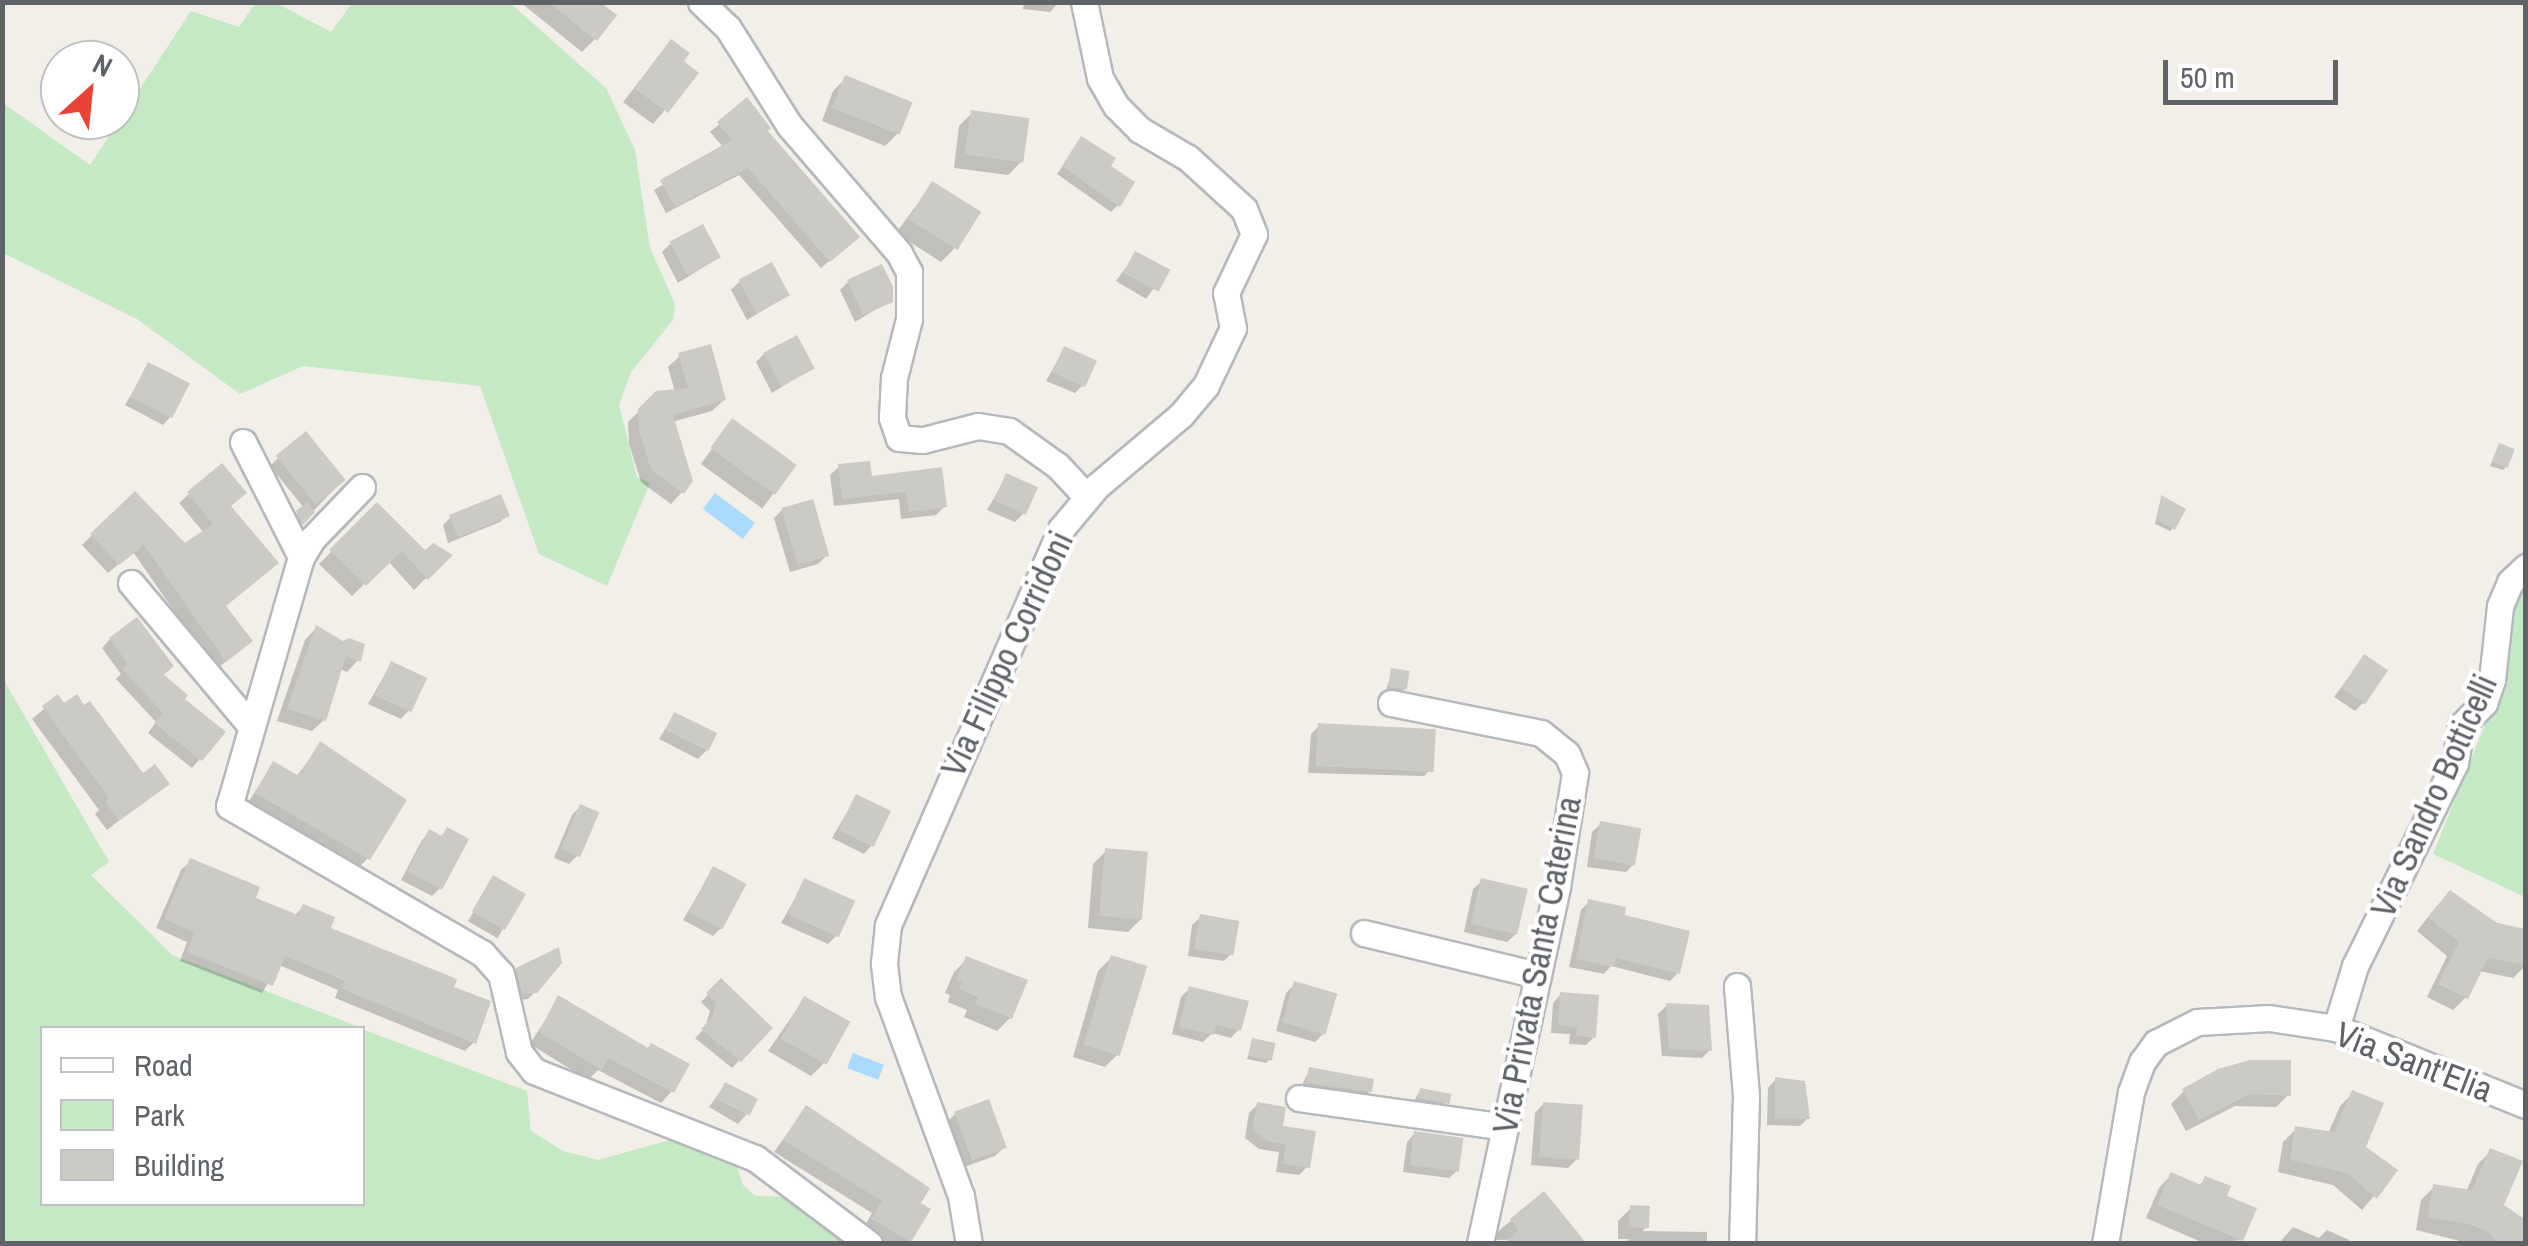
<!DOCTYPE html>
<html>
<head>
<meta charset="utf-8">
<style>
  body { margin:0 }
  #map { position:relative; width:2528px; height:1246px; overflow:hidden; background:#f1efe8; font-family:"Archivo Narrow",sans-serif }
  div>[style] { position:absolute }
  .green>* { inset:0; background:#c5e8c5 }
  .water>* { inset:0; background:#aadaff; transform-origin:0 0 }
  .shadow>* { inset:0; background:#0003; transform-origin:0 0 }
  .building>* { inset:0; background:#cccac5; transform-origin:0 0 }
  .roads { filter:drop-shadow(2px 0 #b5b8bc) drop-shadow(-2px 0 #b5b8bc) drop-shadow(0 2px #b5b8bc) drop-shadow(0 -2px #b5b8bc) }
  .minor>* { height:25px; margin:-12.5px; padding:0 12.5px; transform-origin:12.5px; border-radius:12.5px; background:#fff }
  span { translate:-50% -50%; white-space:nowrap; text-align:center; line-height:1.15; -webkit-text-stroke:8px #fff; paint-order:stroke }
  .street-label { font-size:35px; color:#5f6368 }
  .frame { position:absolute; inset:0; border:5px solid #5f6368; pointer-events:none }
  .legend { position:absolute; left:40px; top:1026px; width:325px; height:180px; box-sizing:border-box; background:#fff; border:2px solid #bfc1c3; margin:0; padding:12px 18px; list-style:none; font-size:30px; color:#5f6368 }
  .legend li { display:flex; align-items:center; gap:20px; height:50px }
  .legend b { width:50px; border:2px solid #bfc1c3 }
  .north { position:absolute; left:40px; top:40px; width:100px; height:100px; box-sizing:border-box; background:#fff; border:2px solid #bfc1c3; border-radius:50%; rotate:27deg; font-size:28px; font-weight:700; line-height:40px; text-align:center; color:#5f6368 }
  .north::after { content:''; display:block; margin:auto; width:35px; height:45px; background:#ea4335; clip-path:polygon(50% 0,100% 100%,50% 72%,0 100%) }
  .scale { position:absolute; left:2163px; top:60px; width:175px; height:45px; box-sizing:border-box; border:5px solid #5f6368; border-top:0; padding-left:12px; font-size:30px; line-height:35px; white-space:nowrap; color:#5f6368; -webkit-text-stroke:8px #fff; paint-order:stroke }
</style>
</head>
<body>
<div id="map">
  <div class="green">
    <div style="clip-path:polygon(256px 2px,276px 3px,331px 32px,352px 3px,510px 3px,606px 88px,635px 150px,650px 248px,675px 304px,673px 320px,631px 372px,619px 405px,637px 477px,650px 483px,607px 586px,539px 554px,480px 386px,303px 366px,240px 394px,137px 319px,3px 253px,3px 103px,90px 165px,191px 11px,239px 27px)"></div>
    <div style="clip-path:polygon(2525px 583px,2525px 897px,2433px 854px,2486px 722px,2503px 693px,2512px 604px)"></div>
    <div style="clip-path:polygon(2px 677px,109px 862px,91px 875px,172px 955px,362px 1028px,42px 1028px,42px 1204px,362px 1204px,362px 1029px,527px 1091px,531px 1131px,563px 1151px,598px 1160px,674px 1139px,737px 1166px,743px 1185px,755px 1196px,790px 1197px,847px 1243px,3px 1243px)"></div>
  </div>
  <div class="water">
    <div style="left:715px;top:493px;width:50px;height:20px;rotate:37deg"></div>
    <div style="left:853px;top:1053px;width:33px;height:16px;rotate:21deg"></div>
  </div>
  <div class="shadow">
    <div style="clip-path:polygon(520px 2px,603px 2px,595px 39px,582px 52px)"></div>
    <div style="clip-path:polygon(1024px 2px,1059px 2px,1050px 12px,1023px 9px)"></div>
    <div style="clip-path:polygon(671px 42px,680px 62px,695px 74px,653px 124px,623px 102px)"></div>
    <div style="clip-path:polygon(846px 78px,898px 133px,885px 146px,822px 121px,833px 91px)"></div>
    <div style="clip-path:polygon(747px 101px,848px 245px,821px 268px,739px 175px,666px 213px,654px 190px,724px 148px,710px 132px)"></div>
    <div style="clip-path:polygon(972px 113px,1021px 162px,1008px 175px,954px 168px,959px 126px)"></div>
    <div style="clip-path:polygon(1081px 140px,1108px 167px,1118px 205px,1111px 212px,1057px 174px)"></div>
    <div style="clip-path:polygon(932px 184px,954px 249px,941px 262px,896px 233px)"></div>
    <div style="clip-path:polygon(670px 244px,718px 258px,678px 283px,662px 252px)"></div>
    <div style="clip-path:polygon(1136px 254px,1166px 271px,1146px 299px,1116px 281px)"></div>
    <div style="clip-path:polygon(739px 282px,787px 296px,747px 320px,731px 290px)"></div>
    <div style="clip-path:polygon(848px 282px,890px 301px,855px 322px,840px 290px)"></div>
    <div style="clip-path:polygon(1064px 349px,1083px 385px,1075px 393px,1046px 381px)"></div>
    <div style="clip-path:polygon(764px 354px,812px 368px,772px 393px,756px 362px)"></div>
    <div style="clip-path:polygon(680px 356px,724px 400px,712px 411px,672px 422px,682px 492px,671px 504px,641px 482px,629px 444px,628px 422px,657px 394px,675px 392px,668px 367px)"></div>
    <div style="clip-path:polygon(149px 365px,171px 416px,163px 425px,125px 405px)"></div>
    <div style="left:732px;top:421px;width:76px;height:53px;rotate:36deg"></div>
    <div style="clip-path:polygon(2499px 446px,2507px 466px,2503px 470px,2490px 466px)"></div>
    <div style="clip-path:polygon(278px 458px,343px 480px,299px 526px,294px 517px,304px 508px,270px 466px)"></div>
    <div style="clip-path:polygon(839px 467px,870px 478px,939px 470px,944px 507px,936px 515px,901px 519px,899px 499px,834px 506px,830px 475px)"></div>
    <div style="clip-path:polygon(1007px 476px,1023px 514px,1015px 522px,987px 510px)"></div>
    <div style="clip-path:polygon(135px 494px,185px 546px,204px 533px,179px 503px,189px 494px,229px 507px,224px 607px,241px 650px,215px 670px,133px 552px,108px 573px,82px 545px)"></div>
    <div style="clip-path:polygon(2161px 498px,2173px 528px,2170px 531px,2155px 524px)"></div>
    <div style="clip-path:polygon(377px 506px,425px 554px,449px 555px,414px 590px,388px 561px,352px 596px,319px 564px)"></div>
    <div style="clip-path:polygon(782px 510px,827px 555px,818px 564px,790px 572px,774px 518px)"></div>
    <div style="clip-path:polygon(507px 515px,500px 522px,448px 543px,443px 525px,450px 518px)"></div>
    <div style="clip-path:polygon(316px 628px,358px 660px,347px 672px,340px 669px,324px 720px,312px 731px,277px 721px,305px 640px)"></div>
    <div style="clip-path:polygon(110px 639px,161px 676px,181px 699px,222px 732px,192px 768px,148px 733px,156px 722px,116px 679px,121px 674px,102px 648px)"></div>
    <div style="clip-path:polygon(2364px 657px,2363px 703px,2355px 711px,2334px 697px)"></div>
    <div style="clip-path:polygon(391px 664px,409px 710px,401px 719px,368px 704px)"></div>
    <div style="clip-path:polygon(1392px 671px,1405px 689px,1402px 692px,1386px 690px)"></div>
    <div style="clip-path:polygon(57px 698px,142px 776px,166px 784px,107px 830px,95px 814px,99px 810px,32px 719px)"></div>
    <div style="clip-path:polygon(674px 715px,707px 750px,698px 759px,659px 739px)"></div>
    <div style="clip-path:polygon(1319px 726px,1432px 768px,1424px 776px,1308px 773px,1311px 734px)"></div>
    <div style="clip-path:polygon(321px 744px,368px 858px,358px 868px,247px 804px,273px 764px,296px 777px)"></div>
    <div style="clip-path:polygon(856px 797px,872px 845px,864px 854px,832px 838px)"></div>
    <div style="clip-path:polygon(580px 807px,577px 856px,569px 864px,554px 858px,572px 815px)"></div>
    <div style="clip-path:polygon(1601px 824px,1634px 864px,1626px 872px,1587px 867px,1592px 832px)"></div>
    <div style="clip-path:polygon(448px 830px,440px 888px,432px 896px,401px 880px,422px 840px,430px 832px,440px 837px)"></div>
    <div style="clip-path:polygon(1106px 851px,1141px 919px,1128px 932px,1088px 928px,1093px 864px)"></div>
    <div style="clip-path:polygon(191px 861px,252px 899px,294px 916px,303px 907px,327px 930px,451px 989px,474px 1042px,465px 1051px,335px 998px,338px 990px,279px 965px,262px 993px,180px 961px,187px 942px,156px 928px,181px 870px)"></div>
    <div style="clip-path:polygon(713px 869px,721px 928px,713px 936px,683px 920px)"></div>
    <div style="left:493px;top:878px;width:34px;height:50px;rotate:30deg"></div>
    <div style="clip-path:polygon(805px 881px,836px 936px,828px 944px,781px 923px)"></div>
    <div style="clip-path:polygon(1482px 881px,1516px 934px,1507px 942px,1464px 932px,1473px 889px)"></div>
    <div style="clip-path:polygon(1589px 902px,1622px 917px,1678px 973px,1670px 981px,1611px 966px,1604px 974px,1569px 967px,1581px 910px)"></div>
    <div style="clip-path:polygon(2437px 906px,2526px 931px,2526px 965px,2513px 978px,2479px 971px,2466px 997px,2453px 1010px,2427px 997px,2447px 956px,2417px 931px)"></div>
    <div style="clip-path:polygon(1201px 917px,1232px 953px,1224px 961px,1188px 956px,1192px 925px)"></div>
    <div style="clip-path:polygon(1111px 958px,1118px 1054px,1105px 1067px,1073px 1057px,1098px 971px)"></div>
    <div style="clip-path:polygon(967px 959px,1010px 1018px,997px 1031px,964px 1017px,967px 1010px,948px 1002px,950px 995px,945px 993px,954px 972px)"></div>
    <div style="clip-path:polygon(517px 970px,536px 991px,528px 999px,516px 1000px,510px 977px)"></div>
    <div style="clip-path:polygon(721px 982px,770px 1028px,732px 1068px,695px 1038px,705px 1028px,710px 1011px,701px 1002px)"></div>
    <div style="clip-path:polygon(1295px 984px,1324px 1033px,1315px 1042px,1276px 1031px,1286px 993px)"></div>
    <div style="clip-path:polygon(1189px 989px,1239px 1029px,1231px 1038px,1212px 1033px,1203px 1042px,1172px 1034px,1181px 997px)"></div>
    <div style="clip-path:polygon(1561px 994px,1594px 1037px,1586px 1045px,1569px 1044px,1570px 1034px,1551px 1033px,1553px 1003px)"></div>
    <div style="clip-path:polygon(559px 998px,672px 1091px,661px 1103px,598px 1070px,588px 1080px,530px 1044px)"></div>
    <div style="clip-path:polygon(804px 999px,824px 1063px,811px 1076px,768px 1051px)"></div>
    <div style="clip-path:polygon(1667px 1005px,1710px 1050px,1702px 1058px,1662px 1056px,1658px 1014px)"></div>
    <div style="clip-path:polygon(1253px 1041px,1270px 1059px,1266px 1063px,1247px 1059px)"></div>
    <div style="clip-path:polygon(1310px 1069px,1370px 1091px,1363px 1098px,1300px 1089px)"></div>
    <div style="clip-path:polygon(1776px 1079px,1808px 1118px,1800px 1126px,1767px 1125px,1768px 1088px)"></div>
    <div style="clip-path:polygon(725px 1085px,746px 1115px,738px 1124px,709px 1107px)"></div>
    <div style="clip-path:polygon(1420px 1091px,1447px 1102px,1439px 1110px,1411px 1106px)"></div>
    <div style="clip-path:polygon(2184px 1091px,2289px 1094px,2276px 1107px,2235px 1106px,2186px 1131px,2171px 1104px)"></div>
    <div style="clip-path:polygon(2353px 1093px,2363px 1148px,2395px 1171px,2362px 1210px,2333px 1185px,2278px 1172px,2283px 1142px,2296px 1129px,2328px 1134px,2340px 1106px)"></div>
    <div style="clip-path:polygon(1543px 1104px,1576px 1160px,1568px 1168px,1531px 1165px,1535px 1113px)"></div>
    <div style="clip-path:polygon(1257px 1105px,1307px 1167px,1299px 1175px,1276px 1172px,1279px 1152px,1259px 1149px,1245px 1138px,1249px 1113px)"></div>
    <div style="clip-path:polygon(806px 1108px,927px 1210px,906px 1244px,884px 1244px,862px 1231px,872px 1213px,774px 1152px)"></div>
    <div style="clip-path:polygon(955px 1114px,1004px 1147px,995px 1156px,964px 1167px,947px 1122px)"></div>
    <div style="clip-path:polygon(1415px 1133px,1458px 1170px,1449px 1178px,1403px 1172px,1407px 1142px)"></div>
    <div style="clip-path:polygon(2491px 1151px,2501px 1205px,2521px 1244px,2472px 1244px,2416px 1230px,2421px 1200px,2434px 1187px,2466px 1192px,2478px 1164px)"></div>
    <div style="clip-path:polygon(2171px 1175px,2198px 1186px,2206px 1179px,2223px 1197px,2241px 1240px,2206px 1244px,2146px 1218px,2159px 1188px)"></div>
    <div style="clip-path:polygon(1543px 1195px,1558px 1239px,1491px 1240px,1502px 1228px)"></div>
    <div style="clip-path:polygon(1631px 1208px,1647px 1226px,1642px 1231px,1707px 1232px,1707px 1244px,1624px 1244px,1629px 1239px,1618px 1239px,1618px 1221px)"></div>
    <div style="clip-path:polygon(2293px 1227px,2319px 1238px,2327px 1230px,2349px 1240px,2347px 1244px,2278px 1244px)"></div>
  </div>
  <div class="building">
    <div style="clip-path:polygon(548px 2px,600px 2px,617px 15px,597px 41px)"></div>
    <div style="clip-path:polygon(671px 39px,690px 53px,684px 61px,699px 73px,668px 113px,634px 88px)"></div>
    <div style="left:845px;top:75px;width:73px;height:35px;rotate:22deg"></div>
    <div style="clip-path:polygon(747px 97px,771px 128px,768px 131px,860px 237px,830px 262px,748px 168px,675px 207px,660px 180px,732px 140px,717px 122px)"></div>
    <div style="left:971px;top:110px;width:59px;height:45px;rotate:8deg"></div>
    <div style="clip-path:polygon(1081px 136px,1116px 158px,1111px 166px,1135px 182px,1120px 207px,1062px 166px)"></div>
    <div style="left:932px;top:181px;width:58px;height:45px;rotate:32deg"></div>
    <div style="left:703px;top:224px;width:38px;height:38px;rotate:62deg"></div>
    <div style="left:1135px;top:251px;width:40px;height:25px;rotate:28deg"></div>
    <div style="left:772px;top:262px;width:38px;height:38px;rotate:62deg"></div>
    <div style="clip-path:polygon(882px 264px,893px 287px,893px 302px,863px 315px,847px 280px)"></div>
    <div style="left:797px;top:335px;width:38px;height:38px;rotate:62deg"></div>
    <div style="clip-path:polygon(711px 344px,726px 400px,673px 415px,693px 481px,684px 494px,651px 470px,639px 431px,638px 409px,656px 391px,688px 388px,678px 353px)"></div>
    <div style="left:1064px;top:346px;width:36px;height:29px;rotate:24deg"></div>
    <div style="left:148px;top:362px;width:47px;height:39px;rotate:27deg"></div>
    <div style="left:732px;top:418px;width:80px;height:37px;rotate:36deg"></div>
    <div style="left:306px;top:431px;width:63px;height:39px;rotate:51deg"></div>
    <div style="left:2499px;top:443px;width:17px;height:20px;rotate:21deg"></div>
    <div style="clip-path:polygon(870px 461px,872px 476px,942px 467px,947px 507px,909px 512px,906px 492px,842px 499px,838px 464px)"></div>
    <div style="clip-path:polygon(222px 463px,247px 493px,231px 506px,279px 563px,226px 606px,253px 641px,226px 662px,144px 545px,119px 565px,90px 534px,135px 491px,185px 543px,213px 524px,187px 492px)"></div>
    <div style="left:1006px;top:473px;width:35px;height:30px;rotate:24deg"></div>
    <div style="left:501px;top:494px;width:24px;height:56px;rotate:68deg"></div>
    <div style="clip-path:polygon(2161px 495px,2186px 509px,2175px 530px,2158px 520px)"></div>
    <div style="left:813px;top:499px;width:59px;height:33px;rotate:74deg"></div>
    <div style="clip-path:polygon(307px 502px,315px 512px,303px 525px,296px 511px)"></div>
    <div style="clip-path:polygon(377px 502px,425px 550px,433px 543px,453px 555px,428px 580px,402px 551px,366px 586px,329px 550px)"></div>
    <div style="clip-path:polygon(137px 617px,174px 666px,164px 675px,188px 695px,185px 699px,226px 732px,202px 761px,154px 723px,163px 713px,122px 669px,128px 664px,109px 638px)"></div>
    <div style="clip-path:polygon(316px 625px,343px 641px,349px 638px,365px 644px,361px 662px,346px 656px,326px 721px,287px 709px)"></div>
    <div style="left:2364px;top:654px;width:29px;height:41px;rotate:34deg"></div>
    <div style="left:391px;top:661px;width:40px;height:38px;rotate:25deg"></div>
    <div style="left:1391px;top:668px;width:19px;height:19px;rotate:9deg"></div>
    <div style="clip-path:polygon(58px 694px,64px 703px,77px 694px,84px 705px,90px 701px,143px 773px,155px 764px,170px 784px,119px 821px,105px 801px,109px 798px,42px 706px)"></div>
    <div style="left:674px;top:712px;width:48px;height:20px;rotate:26deg"></div>
    <div style="left:1318px;top:723px;width:118px;height:43px;rotate:3deg"></div>
    <div style="clip-path:polygon(320px 741px,407px 800px,370px 860px,255px 793px,273px 761px,299px 776px)"></div>
    <div style="left:856px;top:794px;width:39px;height:40px;rotate:26deg"></div>
    <div style="left:580px;top:804px;width:21px;height:49px;rotate:23deg"></div>
    <div style="left:1600px;top:821px;width:42px;height:38px;rotate:10deg"></div>
    <div style="clip-path:polygon(447px 827px,469px 839px,442px 890px,407px 871px,429px 829px,442px 836px)"></div>
    <div style="left:1105px;top:848px;width:43px;height:68px;rotate:5deg"></div>
    <div style="clip-path:polygon(190px 858px,260px 887px,256px 898px,298px 915px,303px 904px,335px 917px,331px 928px,457px 979px,454px 987px,491px 1001px,476px 1044px,342px 989px,345px 981px,285px 956px,273px 986px,187px 952px,194px 932px,164px 919px)"></div>
    <div style="left:713px;top:866px;width:38px;height:52px;rotate:28deg"></div>
    <div style="left:493px;top:875px;width:38px;height:42px;rotate:30deg"></div>
    <div style="left:804px;top:878px;width:56px;height:40px;rotate:24deg"></div>
    <div style="left:1481px;top:878px;width:48px;height:47px;rotate:13deg"></div>
    <div style="clip-path:polygon(2450px 890px,2497px 923px,2526px 929px,2526px 965px,2488px 958px,2468px 999px,2438px 984px,2459px 942px,2428px 917px)"></div>
    <div style="clip-path:polygon(1588px 899px,1626px 907px,1625px 915px,1690px 931px,1680px 974px,1616px 958px,1614px 967px,1576px 959px)"></div>
    <div style="left:1200px;top:914px;width:40px;height:35px;rotate:10deg"></div>
    <div style="clip-path:polygon(559px 947px,562px 963px,537px 993px,522px 994px,516px 968px)"></div>
    <div style="left:1111px;top:955px;width:38px;height:94px;rotate:17deg"></div>
    <div style="clip-path:polygon(966px 956px,1028px 980px,1012px 1019px,975px 1004px,978px 997px,959px 989px,962px 982px,956px 980px)"></div>
    <div style="clip-path:polygon(721px 978px,773px 1028px,741px 1062px,701px 1029px,712px 1017px,716px 1003px,706px 993px)"></div>
    <div style="left:1294px;top:981px;width:45px;height:43px;rotate:16deg"></div>
    <div style="clip-path:polygon(1189px 986px,1249px 1001px,1241px 1031px,1216px 1025px,1214px 1035px,1179px 1027px)"></div>
    <div style="clip-path:polygon(1560px 992px,1599px 995px,1596px 1038px,1576px 1036px,1577px 1027px,1558px 1025px)"></div>
    <div style="clip-path:polygon(558px 995px,648px 1048px,651px 1043px,690px 1064px,674px 1093px,608px 1058px,602px 1070px,539px 1032px)"></div>
    <div style="left:804px;top:996px;width:53px;height:49px;rotate:29deg"></div>
    <div style="clip-path:polygon(1666px 1003px,1709px 1005px,1712px 1051px,1669px 1049px)"></div>
    <div style="left:1252px;top:1038px;width:24px;height:18px;rotate:12deg"></div>
    <div style="clip-path:polygon(2250px 1060px,2291px 1060px,2291px 1096px,2250px 1094px,2199px 1120px,2182px 1089px,2218px 1069px)"></div>
    <div style="clip-path:polygon(1309px 1067px,1374px 1079px,1372px 1092px,1306px 1083px)"></div>
    <div style="clip-path:polygon(1775px 1077px,1805px 1081px,1810px 1119px,1775px 1118px)"></div>
    <div style="left:725px;top:1082px;width:37px;height:19px;rotate:27deg"></div>
    <div style="left:1420px;top:1088px;width:32px;height:10px;rotate:11deg"></div>
    <div style="clip-path:polygon(2352px 1090px,2384px 1103px,2366px 1147px,2398px 1170px,2377px 1199px,2347px 1173px,2290px 1160px,2295px 1126px,2334px 1132px)"></div>
    <div style="left:989px;top:1099px;width:52px;height:37px;rotate:70deg"></div>
    <div style="clip-path:polygon(1257px 1102px,1286px 1107px,1283px 1126px,1316px 1131px,1310px 1168px,1283px 1164px,1286px 1144px,1268px 1142px,1253px 1129px)"></div>
    <div style="left:1543px;top:1102px;width:40px;height:55px;rotate:4deg"></div>
    <div style="clip-path:polygon(806px 1105px,930px 1188px,921px 1203px,931px 1209px,911px 1242px,871px 1219px,882px 1201px,783px 1140px)"></div>
    <div style="left:1414px;top:1131px;width:50px;height:34px;rotate:8deg"></div>
    <div style="clip-path:polygon(2490px 1148px,2523px 1161px,2504px 1205px,2526px 1220px,2526px 1244px,2500px 1244px,2485px 1230px,2465px 1223px,2428px 1217px,2433px 1184px,2472px 1190px)"></div>
    <div style="clip-path:polygon(2171px 1172px,2201px 1185px,2205px 1176px,2231px 1186px,2227px 1196px,2257px 1208px,2243px 1241px,2157px 1205px)"></div>
    <div style="clip-path:polygon(1544px 1191px,1587px 1244px,1504px 1244px,1519px 1230px,1510px 1219px)"></div>
    <div style="left:1630px;top:1205px;width:20px;height:22px;rotate:3deg"></div>
  </div>
  <div class="roads">
    <div class="minor">
      <div style="left:701px;top:2px;width:37px;rotate:44deg"></div>
      <div style="left:728px;top:28px;width:115px;rotate:57.8deg"></div>
      <div style="left:789px;top:125px;width:169px;rotate:49.3deg"></div>
      <div style="left:899px;top:253px;width:21px;rotate:62deg"></div>
      <div style="left:909px;top:272px;width:47px;rotate:90deg"></div>
      <div style="left:909px;top:319px;width:61px;rotate:104.3deg"></div>
      <div style="left:894px;top:378px;width:40px;rotate:92.9deg"></div>
      <div style="left:892px;top:418px;width:21px;rotate:71deg"></div>
      <div style="left:899px;top:438px;width:24px;rotate:5deg"></div>
      <div style="left:923px;top:440px;width:57px;rotate:-14.3deg"></div>
      <div style="left:978px;top:426px;width:31px;rotate:9deg"></div>
      <div style="left:1009px;top:431px;width:60px;rotate:35.5deg"></div>
      <div style="left:1058px;top:466px;width:42px;rotate:46.9deg"></div>
      <div style="left:243px;top:442px;width:129px;rotate:63.2deg"></div>
      <div style="left:362px;top:487px;width:72px;rotate:133.9deg"></div>
      <div style="left:312px;top:539px;width:21px;rotate:121deg"></div>
      <div style="left:301px;top:557px;width:259px;rotate:106.1deg"></div>
      <div style="left:229px;top:806px;width:293px;rotate:30.2deg"></div>
      <div style="left:482px;top:953px;width:28px;rotate:48deg"></div>
      <div style="left:501px;top:974px;width:80px;rotate:77deg"></div>
      <div style="left:519px;top:1052px;width:24px;rotate:52deg"></div>
      <div style="left:534px;top:1071px;width:238px;rotate:21.5deg"></div>
      <div style="left:755px;top:1158px;width:143px;rotate:37deg"></div>
      <div style="left:131px;top:583px;width:185px;rotate:50deg"></div>
      <div style="left:1391px;top:703px;width:153px;rotate:11.3deg"></div>
      <div style="left:1541px;top:733px;width:33px;rotate:39deg"></div>
      <div style="left:1567px;top:754px;width:21px;rotate:67deg"></div>
      <div style="left:1575px;top:773px;width:115px;rotate:99deg"></div>
      <div style="left:1557px;top:887px;width:365px;rotate:102.2deg"></div>
      <div style="left:1364px;top:933px;width:179px;rotate:13.6deg"></div>
      <div style="left:1737px;top:986px;width:109px;rotate:85.3deg"></div>
      <div style="left:1746px;top:1095px;width:149px;rotate:91.5deg"></div>
      <div style="left:2336px;top:1028px;width:65px;rotate:-73deg"></div>
      <div style="left:2355px;top:966px;width:226px;rotate:-63.8deg"></div>
      <div style="left:2455px;top:763px;width:37px;rotate:-81deg"></div>
      <div style="left:2461px;top:726px;width:33px;rotate:-45deg"></div>
      <div style="left:2484px;top:703px;width:24px;rotate:-71deg"></div>
      <div style="left:2492px;top:680px;width:74px;rotate:-83.8deg"></div>
      <div style="left:2500px;top:606px;width:26px;rotate:-67deg"></div>
      <div style="left:2510px;top:582px;width:22px;rotate:-43deg"></div>
      <div style="left:1299px;top:1098px;width:208px;rotate:8deg"></div>
      <div style="left:969px;top:1244px;width:49px;rotate:-99.5deg"></div>
      <div style="left:961px;top:1196px;width:212px;rotate:-110.1deg"></div>
      <div style="left:888px;top:997px;width:34px;rotate:-97deg"></div>
      <div style="left:884px;top:963px;width:38px;rotate:-84deg"></div>
      <div style="left:888px;top:925px;width:432px;rotate:-66.4deg"></div>
      <div style="left:1061px;top:529px;width:56px;rotate:-50.1deg"></div>
      <div style="left:1097px;top:486px;width:110px;rotate:-40.2deg"></div>
      <div style="left:1181px;top:415px;width:39px;rotate:-50deg"></div>
      <div style="left:1206px;top:385px;width:63px;rotate:-64.7deg"></div>
      <div style="left:1233px;top:328px;width:36px;rotate:-101deg"></div>
      <div style="left:1226px;top:293px;width:65px;rotate:-64.6deg"></div>
      <div style="left:1254px;top:234px;width:27px;rotate:-112deg"></div>
      <div style="left:1244px;top:209px;width:76px;rotate:-137.7deg"></div>
      <div style="left:1188px;top:158px;width:56px;rotate:-149.7deg"></div>
      <div style="left:1140px;top:130px;width:34px;rotate:-135deg"></div>
      <div style="left:1116px;top:106px;width:32px;rotate:-120deg"></div>
      <div style="left:1100px;top:78px;width:78px;rotate:-101.9deg"></div>
      <div style="left:2105px;top:1244px;width:154px;rotate:-80.3deg"></div>
      <div style="left:2131px;top:1092px;width:32px;rotate:-70deg"></div>
      <div style="left:2142px;top:1062px;width:24px;rotate:-54deg"></div>
      <div style="left:2156px;top:1043px;width:46px;rotate:-27.1deg"></div>
      <div style="left:2197px;top:1022px;width:72px;rotate:-3.2deg"></div>
      <div style="left:2269px;top:1018px;width:68px;rotate:8.5deg"></div>
      <div style="left:2336px;top:1028px;width:205px;rotate:22.1deg"></div>
    </div>
  </div>
  <div class="street-label">
    <span style="left:1007px;top:654px;rotate:-65deg">Via Filippo Corridoni</span>
    <span style="left:2434px;top:796px;rotate:-66deg">Via Sandro Botticelli</span>
    <span style="left:1537px;top:965px;rotate:-79deg">Via Privata Santa Caterina</span>
    <span style="left:2414px;top:1062px;rotate:21deg">Via Sant'Elia</span>
  </div>
  <div class="frame"></div>
  <ul class="legend">
  <li><b style="height:12px;background:#fff"></b>Road</li>
  <li><b style="height:28px;background:#c5e8c5"></b>Park</li>
  <li><b style="height:28px;background:#cccac5"></b>Building</li>
  </ul>
  <div class="north">N</div>
  <div class="scale">50 m</div>
</div>
</body>
</html>
